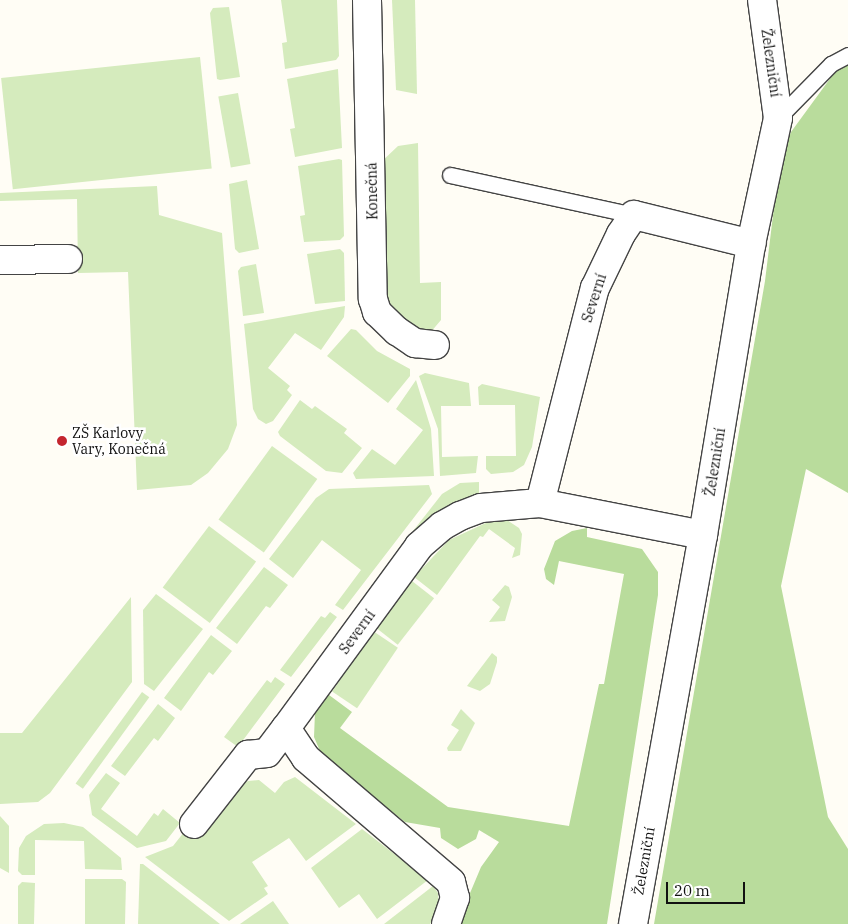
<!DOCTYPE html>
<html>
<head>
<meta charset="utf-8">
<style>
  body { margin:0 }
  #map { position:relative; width:848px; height:924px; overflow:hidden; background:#fffdf5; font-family:"IBM Plex Serif",serif }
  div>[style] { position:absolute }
  .green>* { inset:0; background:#d5ebbd; transform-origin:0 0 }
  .forest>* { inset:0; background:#b9dc9c }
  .roads { filter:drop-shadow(1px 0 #444) drop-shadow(-1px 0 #444) drop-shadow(0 1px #444) drop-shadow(0 -1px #444) }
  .service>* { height:15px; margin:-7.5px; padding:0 7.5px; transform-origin:7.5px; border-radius:7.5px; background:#fff }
  .minor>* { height:28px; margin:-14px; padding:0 14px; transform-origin:14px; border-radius:14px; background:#fff }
  .tertiary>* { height:28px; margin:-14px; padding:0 14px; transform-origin:14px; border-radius:14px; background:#fff }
  .dots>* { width:14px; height:14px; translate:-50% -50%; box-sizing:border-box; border:2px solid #fff; border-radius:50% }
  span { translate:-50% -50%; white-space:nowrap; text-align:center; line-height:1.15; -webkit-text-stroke:5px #fff; paint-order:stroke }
  .street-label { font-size:14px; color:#111 }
  .poi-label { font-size:14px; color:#111 }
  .left { translate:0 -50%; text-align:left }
  .scale { position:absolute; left:666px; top:882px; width:79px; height:22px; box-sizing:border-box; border:2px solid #111; border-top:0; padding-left:6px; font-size:15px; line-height:18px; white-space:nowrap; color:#111; -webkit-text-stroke:4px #fff; paint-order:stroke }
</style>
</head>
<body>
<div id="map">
  <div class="green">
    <div style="clip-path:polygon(281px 0,337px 0,339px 56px,336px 60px,285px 69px,282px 43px,287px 42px)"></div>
    <div style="clip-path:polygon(392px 0,415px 0,417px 94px,396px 90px)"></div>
    <div style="clip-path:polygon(229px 7px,240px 77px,220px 80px,217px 79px,210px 13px,213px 8px)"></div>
    <div style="left:200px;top:57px;width:112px;height:200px;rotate:84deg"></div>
    <div style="clip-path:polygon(338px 69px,342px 148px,295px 157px,290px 129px,295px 128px,287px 79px)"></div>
    <div style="left:238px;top:93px;width:72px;height:20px;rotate:80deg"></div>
    <div style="clip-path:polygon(418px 143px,420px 283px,441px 282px,441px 320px,430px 333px,421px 333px,384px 303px,379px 164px,398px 146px)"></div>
    <div style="clip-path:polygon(339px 159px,342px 160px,344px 236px,340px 240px,304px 242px,300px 216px,305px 215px,298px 166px)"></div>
    <div style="clip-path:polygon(247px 180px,259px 249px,239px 253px,235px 249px,229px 184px)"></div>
    <div style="clip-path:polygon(157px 186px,159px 215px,222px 233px,237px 425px,228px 449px,208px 473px,191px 485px,137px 490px,128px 272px,78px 273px,77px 199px,0 201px,0 193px)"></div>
    <div style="clip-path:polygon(340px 249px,344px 253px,345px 301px,315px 304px,307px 254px)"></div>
    <div style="clip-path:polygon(256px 264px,264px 313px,243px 316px,238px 271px,241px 267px)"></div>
    <div style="clip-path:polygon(345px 306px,344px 317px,321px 350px,295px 333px,268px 368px,290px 386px,287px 390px,292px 395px,273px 421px,266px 424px,258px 419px,253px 409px,244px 324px)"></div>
    <div style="clip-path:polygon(351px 329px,356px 330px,377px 351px,410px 369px,410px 376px,388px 403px,327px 356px)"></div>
    <div style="clip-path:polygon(425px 373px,469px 383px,471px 406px,441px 406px,442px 457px,478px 456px,476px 473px,440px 476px,438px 429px,419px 376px)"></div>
    <div style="clip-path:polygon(416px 380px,431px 429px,434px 476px,356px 479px,353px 473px,372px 449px,395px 465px,423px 430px,396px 409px)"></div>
    <div style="clip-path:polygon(482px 384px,540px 397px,532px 447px,524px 465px,513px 472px,491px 474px,486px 469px,486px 456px,516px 456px,515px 405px,479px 405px,478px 387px)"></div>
    <div style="clip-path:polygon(300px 400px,312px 409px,315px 406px,347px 429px,344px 433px,362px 448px,342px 473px,326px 471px,280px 436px,278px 432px)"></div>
    <div style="left:272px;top:446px;width:56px;height:91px;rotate:36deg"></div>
    <div style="clip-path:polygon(479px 482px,479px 496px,415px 533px,413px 531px,442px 494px,460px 483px)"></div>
    <div style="clip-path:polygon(429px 485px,432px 494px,343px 610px,335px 605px,361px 570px,322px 540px,293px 578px,269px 559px,316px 498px,329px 489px)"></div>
    <div style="clip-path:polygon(507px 520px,519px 528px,522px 534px,520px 555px,512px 558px,515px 548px,489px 529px,483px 537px,480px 536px,437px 595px,414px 577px,449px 540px,488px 522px)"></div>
    <div style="left:209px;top:526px;width:59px;height:77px;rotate:37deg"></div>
    <div style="clip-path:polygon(264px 567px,288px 585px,270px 608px,266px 606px,237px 644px,216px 628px)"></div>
    <div style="left:412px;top:581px;width:28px;height:59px;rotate:38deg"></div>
    <div style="clip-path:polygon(505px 585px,509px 587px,512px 597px,505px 621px,489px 622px,500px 607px,492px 600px)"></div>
    <div style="clip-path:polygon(156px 594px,203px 629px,154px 691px,144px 684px,143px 610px)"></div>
    <div style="clip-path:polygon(131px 597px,132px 682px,50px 793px,38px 802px,0 804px,0 733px,22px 733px)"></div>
    <div style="clip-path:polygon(330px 612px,337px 617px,291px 677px,280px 670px,321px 616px,325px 618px)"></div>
    <div style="left:373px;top:631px;width:30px;height:73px;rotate:34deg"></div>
    <div style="clip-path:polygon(211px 635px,232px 651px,213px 675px,209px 672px,181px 711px,164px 698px)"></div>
    <div style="clip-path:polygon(492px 653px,497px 657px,497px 662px,490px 684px,480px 691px,467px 686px)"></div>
    <div style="clip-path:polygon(275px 677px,285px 684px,238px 747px,224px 737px,267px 680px,271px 683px)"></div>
    <div style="left:142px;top:692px;width:9px;height:113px;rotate:36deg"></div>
    <div style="clip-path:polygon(158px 704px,175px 718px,158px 741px,154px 738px,125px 776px,111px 766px)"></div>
    <div style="clip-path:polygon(461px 709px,475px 723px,461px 751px,448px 751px,447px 748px,459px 730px,451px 725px)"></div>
    <div style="clip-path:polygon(106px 773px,120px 783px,101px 809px,137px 836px,154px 813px,158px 816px,163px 809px,180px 823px,166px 841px,137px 848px,92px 815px,89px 795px)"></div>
    <div style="clip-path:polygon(295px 777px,356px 824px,306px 861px,289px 838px,252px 862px,268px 886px,264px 888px,268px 894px,229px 921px,145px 857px,173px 846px,188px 827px,201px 837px,242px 785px,248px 781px,259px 780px,275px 793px,284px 782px)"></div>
    <div style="clip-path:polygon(0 816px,9px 826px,9px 873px,0 868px)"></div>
    <div style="clip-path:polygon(64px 823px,83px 827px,121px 858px,122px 870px,85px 869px,84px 841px,35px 840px,35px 875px,22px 875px,18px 871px,19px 848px,26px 836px,44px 824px)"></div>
    <div style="clip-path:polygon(362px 829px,428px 880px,377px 919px,359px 894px,339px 908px,311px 868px)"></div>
    <div style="clip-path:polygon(140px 864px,143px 864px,220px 924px,138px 924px)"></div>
    <div style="clip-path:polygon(85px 879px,122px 879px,126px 882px,125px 924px,85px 924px)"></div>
    <div style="clip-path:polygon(22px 882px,35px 883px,34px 924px,18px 924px,18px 886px)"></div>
    <div style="clip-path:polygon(433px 886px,438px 893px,439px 909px,430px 924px,384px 924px)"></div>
    <div style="clip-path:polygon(273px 901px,289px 924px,240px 924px)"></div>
  </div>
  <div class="forest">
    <div style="clip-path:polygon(848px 63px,848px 493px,806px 469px,781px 586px,828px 817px,848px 849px,848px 924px,654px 924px,765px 281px,780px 158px,791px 132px,840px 65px)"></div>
    <div style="clip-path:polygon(587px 528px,587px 537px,642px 549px,658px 572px,658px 595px,607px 924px,457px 924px,481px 867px,499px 842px,479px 830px,476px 839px,458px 849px,441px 838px,440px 828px,405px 822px,323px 758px,314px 737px,315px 712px,325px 692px,352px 712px,340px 728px,448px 807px,569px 826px,599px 684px,604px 684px,624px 574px,559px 561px,554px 585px,546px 579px,544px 569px,555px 541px,572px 531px)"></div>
  </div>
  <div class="roads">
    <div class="service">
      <div style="left:778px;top:118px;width:76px;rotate:-45.5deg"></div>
      <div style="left:831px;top:64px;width:19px;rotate:-28deg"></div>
      <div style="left:450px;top:175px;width:188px;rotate:12.3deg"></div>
    </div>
    <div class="minor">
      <div style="left:367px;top:0;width:299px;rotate:88.9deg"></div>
      <div style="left:373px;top:299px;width:14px;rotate:73deg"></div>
      <div style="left:377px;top:312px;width:28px;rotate:44deg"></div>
      <div style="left:397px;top:331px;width:22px;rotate:34deg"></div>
      <div style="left:415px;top:343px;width:20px;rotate:6deg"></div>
      <div style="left:0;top:260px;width:68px;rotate:-0.8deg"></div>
      <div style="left:540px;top:503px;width:222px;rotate:-75.7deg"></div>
      <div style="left:595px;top:288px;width:60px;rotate:-64.3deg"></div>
      <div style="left:621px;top:234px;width:23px;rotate:-56deg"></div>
      <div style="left:634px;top:215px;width:121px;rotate:13.9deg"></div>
      <div style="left:194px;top:824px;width:88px;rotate:-52deg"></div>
      <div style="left:248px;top:755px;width:19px;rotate:-6deg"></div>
      <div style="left:267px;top:753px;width:31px;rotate:-53deg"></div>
      <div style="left:446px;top:924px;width:28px;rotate:-71deg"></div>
      <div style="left:455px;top:898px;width:16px;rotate:-104deg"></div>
      <div style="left:451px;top:882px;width:191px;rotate:-139.5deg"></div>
      <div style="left:306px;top:758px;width:36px;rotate:-124deg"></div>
      <div style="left:286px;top:728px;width:225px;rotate:-53.8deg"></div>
      <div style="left:419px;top:546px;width:30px;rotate:-41deg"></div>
      <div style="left:442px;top:526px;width:21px;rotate:-29deg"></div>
      <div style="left:460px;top:516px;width:22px;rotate:-21deg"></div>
      <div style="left:481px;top:508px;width:59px;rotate:-4.8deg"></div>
      <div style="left:540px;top:503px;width:166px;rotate:11.1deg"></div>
    </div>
    <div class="tertiary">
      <div style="left:633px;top:924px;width:395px;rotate:-79.8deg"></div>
      <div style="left:703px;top:535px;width:295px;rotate:-80.6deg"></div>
      <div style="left:751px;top:244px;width:129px;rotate:-77.9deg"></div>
      <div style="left:778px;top:118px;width:119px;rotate:-97.7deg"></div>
    </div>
  </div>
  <div class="dots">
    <div style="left:62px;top:441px;background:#c4262e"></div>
  </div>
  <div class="street-label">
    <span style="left:771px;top:63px;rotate:82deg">Železniční</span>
    <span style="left:372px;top:191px;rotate:-91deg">Konečná</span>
    <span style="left:594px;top:298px;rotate:-72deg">Severní</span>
    <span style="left:715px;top:462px;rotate:-81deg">Železniční</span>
    <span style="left:357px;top:632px;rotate:-54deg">Severní</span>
    <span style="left:644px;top:861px;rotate:-80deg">Železniční</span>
  </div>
  <div class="poi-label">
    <span class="left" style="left:72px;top:441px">ZŠ Karlovy<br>Vary, Konečná</span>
  </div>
  <div class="scale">20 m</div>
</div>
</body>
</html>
